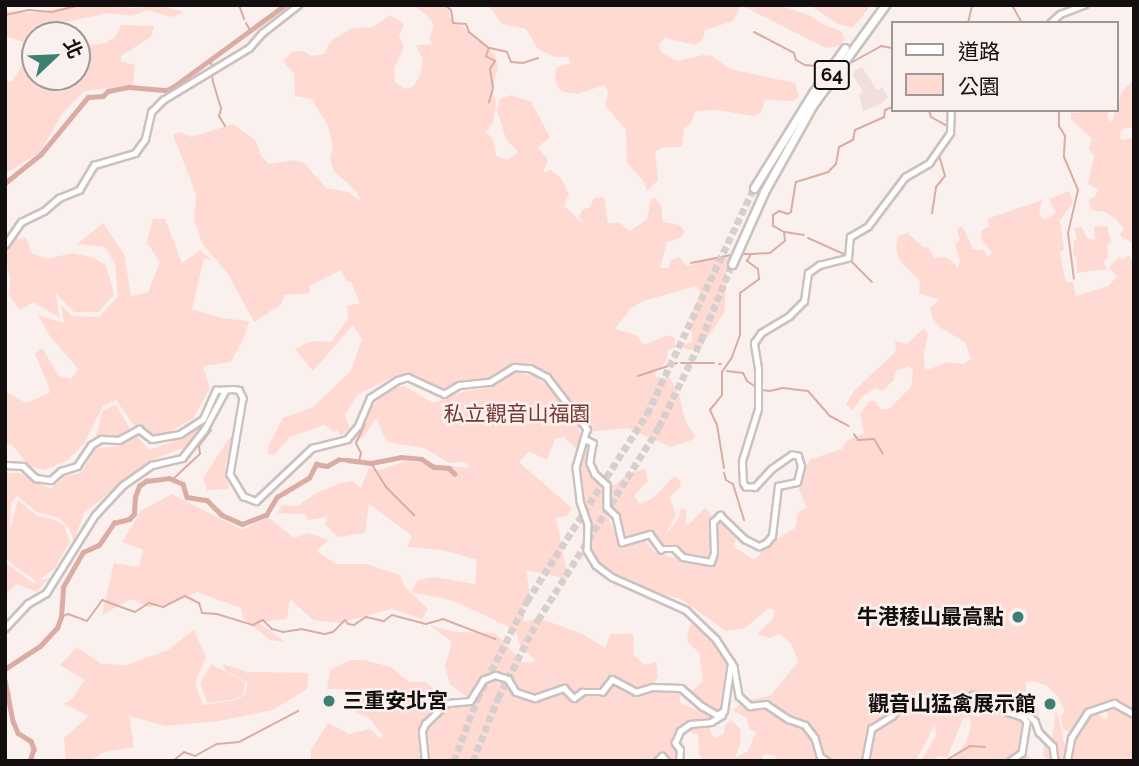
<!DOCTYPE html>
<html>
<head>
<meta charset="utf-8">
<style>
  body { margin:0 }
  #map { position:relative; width:1139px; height:766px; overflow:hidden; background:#faf1ef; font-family:Raleway,"Noto Sans TC",sans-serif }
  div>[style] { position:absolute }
  .built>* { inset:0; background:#f1dfdc }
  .green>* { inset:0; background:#fedad3 }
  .stream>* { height:2px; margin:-1px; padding:0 1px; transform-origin:1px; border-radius:1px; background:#daaca3 }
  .river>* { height:4.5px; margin:-2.25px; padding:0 2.25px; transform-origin:2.25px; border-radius:2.25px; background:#daaca3 }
  .highway-tunnel>* { height:7px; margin-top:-3.5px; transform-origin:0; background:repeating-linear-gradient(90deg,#d7cfcd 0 7px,transparent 0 10.5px) }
  .roads { filter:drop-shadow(2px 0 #cbc2c0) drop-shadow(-2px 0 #cbc2c0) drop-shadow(0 2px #cbc2c0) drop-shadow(0 -2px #cbc2c0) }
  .secondary>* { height:4.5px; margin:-2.25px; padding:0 2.25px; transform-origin:2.25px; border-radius:2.25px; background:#fff }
  .highway>* { height:7px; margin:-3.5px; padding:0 3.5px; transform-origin:3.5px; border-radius:3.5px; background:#fff }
  .dots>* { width:19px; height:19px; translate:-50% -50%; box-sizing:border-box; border:4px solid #faf1ef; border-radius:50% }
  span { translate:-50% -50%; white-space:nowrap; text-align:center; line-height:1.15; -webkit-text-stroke:5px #faf1ef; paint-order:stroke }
  .shield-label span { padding:2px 5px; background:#faf1ef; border:2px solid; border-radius:5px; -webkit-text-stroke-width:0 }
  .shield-label { font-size:19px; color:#120f0e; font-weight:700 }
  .park-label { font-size:21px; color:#753930 }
  .poi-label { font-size:21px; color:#120f0e; font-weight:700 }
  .right { translate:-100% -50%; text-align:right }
  .left { translate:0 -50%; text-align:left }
  .frame { position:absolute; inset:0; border:7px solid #120f0e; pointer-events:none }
  .legend { position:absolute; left:891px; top:21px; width:228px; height:91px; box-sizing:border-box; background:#faf1ef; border:2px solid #9d9795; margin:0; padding:9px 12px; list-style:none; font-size:21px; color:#120f0e }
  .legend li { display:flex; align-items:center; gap:14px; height:35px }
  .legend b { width:35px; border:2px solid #9d9795 }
  .north { position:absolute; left:21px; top:21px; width:70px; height:70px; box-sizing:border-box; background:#faf1ef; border:2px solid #9d9795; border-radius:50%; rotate:67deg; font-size:19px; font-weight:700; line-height:28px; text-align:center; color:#120f0e }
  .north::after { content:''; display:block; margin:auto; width:24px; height:32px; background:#3c8073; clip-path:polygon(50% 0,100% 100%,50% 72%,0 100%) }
</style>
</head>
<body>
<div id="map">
  <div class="built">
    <div style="clip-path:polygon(862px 67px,877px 90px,882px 87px,888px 97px,881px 104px,863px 111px,859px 95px,863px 91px,853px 76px,854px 71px)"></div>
  </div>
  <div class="green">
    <div style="clip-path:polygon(77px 5px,136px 8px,160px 5px,184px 12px,172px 17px,147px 10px,132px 16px,109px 13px,32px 29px,35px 36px,35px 77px,77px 77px,77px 47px,105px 43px,115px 37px,121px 25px,154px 26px,151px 37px,121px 56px,121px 61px,135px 65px,133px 85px,84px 91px,62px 114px,40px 152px,5px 174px,5px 81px,12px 81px,27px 58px,23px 42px,5px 36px,5px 11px,33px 13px)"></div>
    <div style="clip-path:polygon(413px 5px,448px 7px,450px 18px,482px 41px,495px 55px,498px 68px,492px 90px,496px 103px,493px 122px,486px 132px,493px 139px,496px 156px,508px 160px,518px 152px,506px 139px,497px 110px,500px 99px,511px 95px,531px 102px,550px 137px,538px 147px,548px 160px,543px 172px,551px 170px,561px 178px,569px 194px,564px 206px,580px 221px,585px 223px,579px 217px,582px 210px,590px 207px,594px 198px,604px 197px,608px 223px,620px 223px,630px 231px,647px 219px,651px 199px,655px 198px,661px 205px,663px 222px,680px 225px,685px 232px,680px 238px,667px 242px,660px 268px,668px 268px,671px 260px,679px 257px,687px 266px,724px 255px,728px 258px,724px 313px,701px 347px,688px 350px,681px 346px,692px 342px,691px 317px,700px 293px,696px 286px,643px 301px,631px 308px,615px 329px,636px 335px,644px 345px,668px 335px,675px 338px,675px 347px,668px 351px,667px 360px,655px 373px,656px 377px,670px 378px,679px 394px,685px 420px,695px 437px,692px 440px,671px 447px,628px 428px,589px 432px,551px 377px,519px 364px,496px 372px,485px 382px,460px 383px,438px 392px,397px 375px,357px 395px,345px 415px,350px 428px,341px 436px,337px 430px,334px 432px,324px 425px,290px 437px,274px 455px,268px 454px,268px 447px,283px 418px,313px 407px,351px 371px,362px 339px,353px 325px,313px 371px,295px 349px,312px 341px,331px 342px,348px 319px,347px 306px,360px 303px,351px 282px,346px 281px,341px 270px,309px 286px,310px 293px,285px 295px,280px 305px,254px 322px,228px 274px,202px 243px,194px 220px,196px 194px,173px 135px,180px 132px,191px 137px,233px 124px,255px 140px,262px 157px,269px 164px,294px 160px,304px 163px,326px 188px,348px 192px,362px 202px,356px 191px,334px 171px,330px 159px,333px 147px,328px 126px,312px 99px,295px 96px,294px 74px,283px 61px,292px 52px,304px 51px,311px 56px,324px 54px,331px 41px,352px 28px,373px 27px,390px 15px,404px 24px,399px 36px,404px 48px,394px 68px,395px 82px,405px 89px,413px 87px,420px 76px,423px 60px,416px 45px,432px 44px,429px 37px,434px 26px,430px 18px)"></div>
    <div style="clip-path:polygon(488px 5px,778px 5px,809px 15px,824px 25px,841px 31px,845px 39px,839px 46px,826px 48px,741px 5px,733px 21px,705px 30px,703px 39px,696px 45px,664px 38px,659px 45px,662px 53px,678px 61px,703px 55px,712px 56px,730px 69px,795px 83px,799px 96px,793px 101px,765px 100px,761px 113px,753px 116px,718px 110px,695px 111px,691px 124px,684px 128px,682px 147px,663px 147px,655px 152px,658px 180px,647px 191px,642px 179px,627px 163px,626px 130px,605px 105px,608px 92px,604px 85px,578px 94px,564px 92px,558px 88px,555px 78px,556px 68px,570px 63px,568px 57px,555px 57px,538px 49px,526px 29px,502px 24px)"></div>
    <div style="clip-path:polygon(810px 5px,871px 5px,853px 28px,836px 23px)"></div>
    <div style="clip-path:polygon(1134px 79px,1134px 127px,1122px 129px,1120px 133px,1121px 140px,1134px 138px,1134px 244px,1125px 238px,1123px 239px,1120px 234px,1124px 229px,1116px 219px,1105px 212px,1091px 210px,1089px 199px,1095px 197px,1098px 189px,1088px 184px,1094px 156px,1089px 149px,1092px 139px,1071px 119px,1071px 113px,1109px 110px,1107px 118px,1112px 122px,1121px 93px)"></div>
    <div style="clip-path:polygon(1069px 191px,1073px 203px,1060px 220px,1064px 249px,1060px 253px,1066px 282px,1073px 282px,1076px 296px,1108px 286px,1117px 277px,1109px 267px,1119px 257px,1123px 260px,1129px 255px,1134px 264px,1134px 697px,1131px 701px,1134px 712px,1113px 701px,1095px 708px,1103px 719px,1108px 717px,1107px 708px,1111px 706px,1134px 717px,1134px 761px,1049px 761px,1043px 756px,1044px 744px,1052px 741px,1056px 707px,1068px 758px,1072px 739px,1082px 717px,1069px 732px,1063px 729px,1061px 716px,1065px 711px,1058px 697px,1046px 685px,1032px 681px,1026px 682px,1026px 692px,1038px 700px,1035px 703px,1039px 710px,1038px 718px,997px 697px,992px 700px,1010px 717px,1021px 719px,1024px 724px,1021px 748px,1030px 758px,1028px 761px,951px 761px,966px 742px,971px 727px,970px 718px,964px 717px,947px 757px,939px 756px,932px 761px,921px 761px,936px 736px,935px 724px,916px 761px,829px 761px,821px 754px,816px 755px,813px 761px,776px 761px,775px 756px,768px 754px,763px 755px,762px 761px,704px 761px,699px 754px,698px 735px,688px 731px,679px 741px,683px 761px,311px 761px,311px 750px,328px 723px,349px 734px,370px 729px,381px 739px,383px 736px,369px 718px,352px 710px,342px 689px,327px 689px,330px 670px,350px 660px,364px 660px,391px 667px,409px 682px,426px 682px,449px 703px,470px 700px,450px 684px,445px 666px,452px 642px,429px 625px,455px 632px,495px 633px,523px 663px,536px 661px,521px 647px,515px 630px,454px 601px,411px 592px,418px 580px,434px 577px,475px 584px,477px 560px,442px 550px,407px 547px,412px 536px,369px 504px,365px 533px,338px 537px,325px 525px,327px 517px,308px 520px,305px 514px,277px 513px,282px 505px,298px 506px,316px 493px,341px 483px,352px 481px,361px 488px,369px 468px,380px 470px,405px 461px,469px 468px,467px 462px,449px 463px,424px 448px,387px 442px,376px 418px,363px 438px,353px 442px,371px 407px,391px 388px,404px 386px,433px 403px,465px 391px,488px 388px,494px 381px,519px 372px,536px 377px,550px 389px,571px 417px,576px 420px,582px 439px,576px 448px,563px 437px,555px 439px,547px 460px,529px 451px,519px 462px,572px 508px,567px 516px,556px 518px,568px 579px,526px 570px,531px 600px,523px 609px,524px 622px,539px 618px,583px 634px,605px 648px,611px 634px,633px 634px,634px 655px,644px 665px,656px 662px,658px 677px,653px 684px,679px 684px,680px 703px,714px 717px,709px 722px,711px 733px,715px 738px,724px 734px,725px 725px,731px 720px,741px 729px,740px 745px,735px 758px,748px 751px,756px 732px,749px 729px,747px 718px,732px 710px,739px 706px,742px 696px,750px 700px,770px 696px,798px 662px,791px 643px,780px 634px,769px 638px,757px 634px,772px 620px,775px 611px,769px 608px,745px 628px,726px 631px,681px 599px,659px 594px,602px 567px,591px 552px,591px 526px,578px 483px,582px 444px,584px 441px,587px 444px,589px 470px,602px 487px,602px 503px,620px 545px,642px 537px,655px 552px,678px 559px,683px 557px,673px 548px,664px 549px,644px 533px,624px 543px,615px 516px,608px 509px,606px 493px,611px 487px,632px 472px,646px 469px,648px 481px,634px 496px,640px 504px,653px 498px,672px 478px,677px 477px,681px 482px,680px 487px,669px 497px,676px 514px,664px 537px,679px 518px,681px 508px,687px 510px,685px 522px,688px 525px,705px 508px,736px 539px,733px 546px,752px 559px,756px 558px,770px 543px,795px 528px,799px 511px,807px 508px,799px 490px,803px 469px,811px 459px,842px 449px,846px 441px,864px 433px,860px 414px,869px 401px,875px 401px,881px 409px,889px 409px,911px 387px,913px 371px,909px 366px,896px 371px,894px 380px,882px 391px,875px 388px,863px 396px,852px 410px,846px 404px,854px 391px,896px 351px,895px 341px,907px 344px,924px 328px,928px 335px,924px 352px,925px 371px,947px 362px,964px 364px,971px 359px,965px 342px,939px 327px,932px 317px,930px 308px,939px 300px,919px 293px,920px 281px,900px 261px,896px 249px,898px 236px,908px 233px,923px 247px,928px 247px,934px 258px,946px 257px,958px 267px,960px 262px,955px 244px,960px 240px,957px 229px,962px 226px,973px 249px,984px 250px,987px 257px,992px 253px,982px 240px,981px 231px,990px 226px,987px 219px,1042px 200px,1039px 213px,1044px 220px,1056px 213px,1049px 199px)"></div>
    <div style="clip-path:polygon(153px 219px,165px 219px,182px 263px,200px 250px,213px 261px,204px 258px,192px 309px,221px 318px,249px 321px,245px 335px,231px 362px,203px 366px,210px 388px,193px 419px,160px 437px,133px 424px,116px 400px,103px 406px,85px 442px,68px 460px,44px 470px,29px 466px,12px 445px,5px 444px,5px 391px,26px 403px,51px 392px,35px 354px,42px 348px,59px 376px,71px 379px,78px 369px,49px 335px,38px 315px,64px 323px,61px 305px,72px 316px,99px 317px,118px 296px,115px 264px,105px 247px,77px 244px,103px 223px,124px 254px,131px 296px,148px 292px,160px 262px,147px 243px)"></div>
    <div style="clip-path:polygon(1107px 226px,1111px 241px,1107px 245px,1108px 258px,1103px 261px,1107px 269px,1077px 273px,1077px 259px,1073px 254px,1074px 240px,1077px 239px,1074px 228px,1082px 227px,1087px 238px,1095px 240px,1094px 227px)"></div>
    <div style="clip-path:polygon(26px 238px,32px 253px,47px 259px,72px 253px,91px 257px,106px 265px,114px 294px,99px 312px,74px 312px,55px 292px,60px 318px,33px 302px,20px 310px,9px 295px,10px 279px,5px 253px,15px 239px)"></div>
    <div style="clip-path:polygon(116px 405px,130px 429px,111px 440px,96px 436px,103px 410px)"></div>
    <div style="clip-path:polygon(201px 424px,203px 427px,183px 448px,152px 460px,84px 513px,74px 541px,69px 528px,59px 518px,37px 512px,17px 496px,11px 503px,10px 529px,18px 500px,37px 516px,53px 519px,64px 525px,70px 542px,54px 569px,37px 581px,49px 578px,37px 592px,16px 584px,5px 596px,5px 562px,33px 583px,37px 582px,8px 561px,5px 554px,8px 538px,5px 545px,5px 473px,19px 473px,51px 489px,65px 476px,81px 473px,96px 448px,113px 447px,137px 436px,149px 450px,169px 443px)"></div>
    <div style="clip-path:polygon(230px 437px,233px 438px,225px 467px,229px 489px,207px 490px,203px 478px)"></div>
    <div style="clip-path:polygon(172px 494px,242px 530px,268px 517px,294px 538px,308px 533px,329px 540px,316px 551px,336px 564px,367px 564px,400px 575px,405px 587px,428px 609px,422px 619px,392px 609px,339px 623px,313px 620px,290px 599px,287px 619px,258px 622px,285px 642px,270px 640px,243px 618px,241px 608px,197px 592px,173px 603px,148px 607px,131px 599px,102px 615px,114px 563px,139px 567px,143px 550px,122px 542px,141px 511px)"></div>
    <div style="clip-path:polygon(694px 621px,710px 635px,727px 661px,729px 669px,720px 711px,702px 702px,691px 692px,703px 681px,699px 653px,687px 641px,689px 627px)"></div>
    <div style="clip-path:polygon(194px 630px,206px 657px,195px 683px,203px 705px,236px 700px,246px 694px,247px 682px,226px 671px,223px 664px,248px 672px,308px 673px,307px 689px,273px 710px,219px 721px,165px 726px,129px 716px,134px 747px,104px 752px,90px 761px,66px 761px,64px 738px,89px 716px,64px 704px,73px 698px,84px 680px,60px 665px,77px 647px,101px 664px,127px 665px,168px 650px)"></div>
    <div style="clip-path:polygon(211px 664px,245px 682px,243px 695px,235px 699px,207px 703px,200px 683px)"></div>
  </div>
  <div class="stream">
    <div style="left:239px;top:5px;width:15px;rotate:70deg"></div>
    <div style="left:445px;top:5px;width:8px;rotate:40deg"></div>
    <div style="left:451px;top:10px;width:13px;rotate:81deg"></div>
    <div style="left:453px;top:23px;width:13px;rotate:4deg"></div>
    <div style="left:466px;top:24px;width:9px;rotate:69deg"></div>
    <div style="left:469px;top:32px;width:26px;rotate:39deg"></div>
    <div style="left:489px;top:48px;width:9px;rotate:111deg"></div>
    <div style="left:486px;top:56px;width:10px;rotate:29deg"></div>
    <div style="left:495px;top:61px;width:9px;rotate:122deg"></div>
    <div style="left:490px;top:69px;width:19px;rotate:81deg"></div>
    <div style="left:493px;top:88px;width:15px;rotate:106deg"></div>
    <div style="left:1012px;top:5px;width:21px;rotate:61deg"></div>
    <div style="left:5px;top:15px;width:24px;rotate:-12deg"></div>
    <div style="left:28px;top:10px;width:24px;rotate:5deg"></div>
    <div style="left:52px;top:12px;width:29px;rotate:-14deg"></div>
    <div style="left:246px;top:23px;width:10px;rotate:61deg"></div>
    <div style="left:968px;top:23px;width:18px;rotate:-77deg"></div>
    <div style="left:754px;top:32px;width:45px;rotate:27.7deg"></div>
    <div style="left:794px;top:53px;width:7px;rotate:74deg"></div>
    <div style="left:796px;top:60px;width:10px;rotate:29deg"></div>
    <div style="left:805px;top:65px;width:22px;rotate:5deg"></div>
    <div style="left:490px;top:48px;width:17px;rotate:13deg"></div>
    <div style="left:507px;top:52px;width:11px;rotate:68deg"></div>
    <div style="left:511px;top:62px;width:12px;rotate:5deg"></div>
    <div style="left:523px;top:63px;width:16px;rotate:-18deg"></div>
    <div style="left:211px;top:61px;width:21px;rotate:85deg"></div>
    <div style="left:213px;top:82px;width:28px;rotate:73deg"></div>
    <div style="left:221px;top:109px;width:7px;rotate:106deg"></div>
    <div style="left:219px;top:116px;width:12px;rotate:59deg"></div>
    <div style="left:847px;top:65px;width:39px;rotate:-29deg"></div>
    <div style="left:881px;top:46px;width:11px;rotate:10deg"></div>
    <div style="left:929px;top:110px;width:7px;rotate:74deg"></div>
    <div style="left:931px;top:117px;width:18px;rotate:29deg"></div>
    <div style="left:947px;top:126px;width:5px;rotate:79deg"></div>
    <div style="left:1059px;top:110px;width:16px;rotate:90deg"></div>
    <div style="left:1059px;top:126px;width:12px;rotate:59deg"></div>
    <div style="left:1065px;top:136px;width:21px;rotate:93deg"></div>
    <div style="left:1064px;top:157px;width:36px;rotate:67deg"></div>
    <div style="left:1078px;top:190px;width:44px;rotate:103.1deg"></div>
    <div style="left:1068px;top:233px;width:46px;rotate:82.6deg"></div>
    <div style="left:932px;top:213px;width:26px;rotate:-81deg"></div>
    <div style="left:936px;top:187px;width:14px;rotate:-51deg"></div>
    <div style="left:945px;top:176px;width:22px;rotate:-106deg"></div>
    <div style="left:939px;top:155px;width:9px;rotate:-63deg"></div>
    <div style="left:785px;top:232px;width:19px;rotate:9deg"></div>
    <div style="left:808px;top:238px;width:42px;rotate:24.1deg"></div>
    <div style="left:743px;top:254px;width:8px"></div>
    <div style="left:850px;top:260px;width:31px;rotate:45deg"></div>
    <div style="left:691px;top:263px;width:41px;rotate:-11.3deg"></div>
    <div style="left:681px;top:363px;width:33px"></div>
    <div style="left:719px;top:364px;width:2px"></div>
    <div style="left:727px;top:371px;width:16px;rotate:7deg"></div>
    <div style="left:743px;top:373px;width:9px;rotate:63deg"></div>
    <div style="left:747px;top:381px;width:11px;rotate:34deg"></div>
    <div style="left:638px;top:376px;width:41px;rotate:-18.4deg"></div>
    <div style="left:761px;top:390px;width:9px;rotate:6deg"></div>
    <div style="left:770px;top:391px;width:13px;rotate:-13deg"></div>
    <div style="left:783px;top:388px;width:25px;rotate:7deg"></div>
    <div style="left:808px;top:391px;width:33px;rotate:49deg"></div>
    <div style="left:830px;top:416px;width:21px;rotate:28deg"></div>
    <div style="left:854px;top:434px;width:7px;rotate:56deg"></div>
    <div style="left:858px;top:440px;width:16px;rotate:-4deg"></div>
    <div style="left:874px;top:439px;width:17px;rotate:59deg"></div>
    <div style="left:359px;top:461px;width:8px;rotate:-76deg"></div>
    <div style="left:361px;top:453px;width:11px;rotate:-117deg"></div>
    <div style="left:356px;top:443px;width:21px;rotate:-65deg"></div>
    <div style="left:371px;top:463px;width:28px;rotate:58deg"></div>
    <div style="left:386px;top:487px;width:40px;rotate:45deg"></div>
    <div style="left:724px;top:468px;width:44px;rotate:-99.2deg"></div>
    <div style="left:717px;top:425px;width:17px;rotate:-115deg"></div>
    <div style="left:710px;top:410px;width:19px;rotate:-51deg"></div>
    <div style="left:722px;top:395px;width:23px;rotate:-90deg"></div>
    <div style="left:722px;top:372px;width:18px;rotate:-56deg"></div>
    <div style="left:732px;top:357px;width:23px;rotate:-70deg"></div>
    <div style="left:740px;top:335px;width:42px;rotate:-90deg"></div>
    <div style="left:740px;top:293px;width:24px;rotate:-36deg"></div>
    <div style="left:759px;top:279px;width:10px;rotate:-96deg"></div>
    <div style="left:758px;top:269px;width:14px;rotate:-144deg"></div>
    <div style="left:747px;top:261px;width:8px;rotate:-60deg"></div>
    <div style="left:751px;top:254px;width:19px;rotate:-3deg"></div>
    <div style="left:770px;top:253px;width:19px;rotate:-39deg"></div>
    <div style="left:785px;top:241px;width:9px;rotate:-96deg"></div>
    <div style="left:784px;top:232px;width:13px;rotate:-151deg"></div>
    <div style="left:773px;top:226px;width:11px;rotate:-90deg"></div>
    <div style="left:773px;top:215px;width:7px;rotate:-34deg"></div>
    <div style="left:779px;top:211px;width:9px;rotate:18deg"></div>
    <div style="left:788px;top:214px;width:4px;rotate:-34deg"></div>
    <div style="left:791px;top:212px;width:30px;rotate:-81deg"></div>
    <div style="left:796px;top:182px;width:34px;rotate:-17deg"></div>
    <div style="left:828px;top:172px;width:11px;rotate:-45deg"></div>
    <div style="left:836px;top:164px;width:17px;rotate:-80deg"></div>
    <div style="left:839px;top:147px;width:16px;rotate:-27deg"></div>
    <div style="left:853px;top:140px;width:10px;rotate:-79deg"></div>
    <div style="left:855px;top:130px;width:32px;rotate:-24deg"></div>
    <div style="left:884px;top:117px;width:7px;rotate:-82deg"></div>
    <div style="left:885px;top:110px;width:8px;rotate:-23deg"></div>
    <div style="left:724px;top:473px;width:7px;rotate:74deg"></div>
    <div style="left:726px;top:480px;width:8px;rotate:30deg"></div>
    <div style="left:733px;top:484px;width:38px;rotate:73deg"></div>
    <div style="left:172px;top:480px;width:38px;rotate:-43deg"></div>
    <div style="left:200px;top:454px;width:8px;rotate:-97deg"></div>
    <div style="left:199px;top:446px;width:20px;rotate:-53deg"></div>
    <div style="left:61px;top:617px;width:8px;rotate:-23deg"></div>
    <div style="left:68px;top:614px;width:20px;rotate:20deg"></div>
    <div style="left:87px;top:621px;width:26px;rotate:-54deg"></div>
    <div style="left:102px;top:600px;width:35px;rotate:20deg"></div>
    <div style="left:135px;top:612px;width:17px;rotate:-33deg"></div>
    <div style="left:149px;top:603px;width:15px;rotate:16deg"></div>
    <div style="left:163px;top:607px;width:25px;rotate:-27deg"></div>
    <div style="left:185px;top:596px;width:16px;rotate:27deg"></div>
    <div style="left:199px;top:603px;width:10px;rotate:73deg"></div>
    <div style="left:202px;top:613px;width:15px;rotate:4deg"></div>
    <div style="left:217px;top:614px;width:38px;rotate:17deg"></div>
    <div style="left:253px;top:625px;width:11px;rotate:-27deg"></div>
    <div style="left:263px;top:620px;width:13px;rotate:45deg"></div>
    <div style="left:272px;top:629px;width:11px;rotate:15deg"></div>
    <div style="left:283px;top:632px;width:18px;rotate:-9deg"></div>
    <div style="left:301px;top:629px;width:25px;rotate:12deg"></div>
    <div style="left:325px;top:634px;width:8px;rotate:-14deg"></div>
    <div style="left:333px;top:632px;width:17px;rotate:-45deg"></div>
    <div style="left:345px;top:620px;width:5px;rotate:53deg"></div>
    <div style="left:348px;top:624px;width:6px;rotate:9deg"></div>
    <div style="left:354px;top:625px;width:14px;rotate:-34deg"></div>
    <div style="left:366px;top:617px;width:18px;rotate:13deg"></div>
    <div style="left:384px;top:621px;width:10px;rotate:-37deg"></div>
    <div style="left:392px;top:615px;width:35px;rotate:15deg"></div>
    <div style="left:426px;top:624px;width:18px;rotate:-16deg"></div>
    <div style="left:443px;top:619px;width:56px;rotate:21deg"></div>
    <div style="left:5px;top:695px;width:5px;rotate:-11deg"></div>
    <div style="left:5px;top:760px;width:12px;rotate:5deg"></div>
    <div style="left:173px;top:761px;width:14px;rotate:-39deg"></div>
    <div style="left:184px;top:752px;width:12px;rotate:20deg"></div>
    <div style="left:195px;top:756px;width:25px;rotate:-29deg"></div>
    <div style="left:217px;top:744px;width:22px;rotate:-5deg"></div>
    <div style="left:239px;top:742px;width:67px;rotate:-27.7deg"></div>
    <div style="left:945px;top:761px;width:29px;rotate:-31deg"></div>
    <div style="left:970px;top:746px;width:15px;rotate:4deg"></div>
  </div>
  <div class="river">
    <div style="left:5px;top:183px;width:46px;rotate:-38.9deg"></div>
    <div style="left:41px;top:154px;width:74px;rotate:-50.5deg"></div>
    <div style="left:88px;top:97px;width:15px;rotate:-4deg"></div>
    <div style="left:103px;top:96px;width:7px;rotate:-45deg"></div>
    <div style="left:108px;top:91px;width:21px;rotate:-11deg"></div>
    <div style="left:129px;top:87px;width:38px;rotate:5deg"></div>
    <div style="left:167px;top:90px;width:7px;rotate:-27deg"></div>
    <div style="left:173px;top:87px;width:139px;rotate:-36.2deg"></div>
    <div style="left:5px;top:669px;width:42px;rotate:-33.3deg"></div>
    <div style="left:40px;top:646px;width:25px;rotate:-47deg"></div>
    <div style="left:57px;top:628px;width:12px;rotate:-70deg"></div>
    <div style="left:61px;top:617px;width:30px;rotate:-86deg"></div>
    <div style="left:63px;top:587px;width:40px;rotate:-60.3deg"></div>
    <div style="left:83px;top:552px;width:17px;rotate:-24deg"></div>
    <div style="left:99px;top:545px;width:27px;rotate:-56deg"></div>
    <div style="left:114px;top:523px;width:16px;rotate:-15deg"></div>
    <div style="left:129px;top:519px;width:7px;rotate:-45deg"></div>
    <div style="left:134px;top:514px;width:17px;rotate:-87deg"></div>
    <div style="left:135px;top:497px;width:12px;rotate:-70deg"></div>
    <div style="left:139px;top:486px;width:9px;rotate:-36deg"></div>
    <div style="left:146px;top:481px;width:23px;rotate:-7deg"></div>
    <div style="left:169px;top:478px;width:15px;rotate:23deg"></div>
    <div style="left:183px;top:484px;width:14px;rotate:73deg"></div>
    <div style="left:187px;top:497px;width:20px;rotate:9deg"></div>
    <div style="left:207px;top:500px;width:21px;rotate:45deg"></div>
    <div style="left:222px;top:515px;width:22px;rotate:24deg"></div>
    <div style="left:242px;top:524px;width:26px;rotate:-21deg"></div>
    <div style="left:266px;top:515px;width:21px;rotate:-59deg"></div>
    <div style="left:277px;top:497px;width:37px;rotate:-31deg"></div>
    <div style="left:309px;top:478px;width:16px;rotate:-63deg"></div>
    <div style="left:316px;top:464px;width:11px;rotate:10deg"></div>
    <div style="left:327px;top:466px;width:13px;rotate:-29deg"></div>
    <div style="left:338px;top:460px;width:9px"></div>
    <div style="left:347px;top:460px;width:24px;rotate:7deg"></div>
    <div style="left:371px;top:463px;width:31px;rotate:-11deg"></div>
    <div style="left:401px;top:457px;width:21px;rotate:5deg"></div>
    <div style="left:422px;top:459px;width:14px;rotate:34deg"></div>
    <div style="left:434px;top:467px;width:15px;rotate:4deg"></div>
    <div style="left:449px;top:468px;width:8px;rotate:45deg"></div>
    <div style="left:5px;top:680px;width:42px;rotate:79deg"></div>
    <div style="left:13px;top:721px;width:13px;rotate:67deg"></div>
    <div style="left:18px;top:733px;width:15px;rotate:32deg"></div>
    <div style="left:31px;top:741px;width:9px;rotate:69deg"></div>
    <div style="left:34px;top:749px;width:13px;rotate:108deg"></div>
  </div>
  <div class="highway-tunnel">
    <div style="left:454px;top:761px;width:66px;rotate:-69.6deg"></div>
    <div style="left:477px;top:699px;width:110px;rotate:-63deg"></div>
    <div style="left:527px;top:601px;width:222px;rotate:-57.3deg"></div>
    <div style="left:647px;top:414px;width:250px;rotate:-64.7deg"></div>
    <div style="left:473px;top:761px;width:68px;rotate:-68.4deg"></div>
    <div style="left:498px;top:698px;width:88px;rotate:-62.9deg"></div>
    <div style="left:538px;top:620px;width:228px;rotate:-57.9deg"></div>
    <div style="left:659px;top:427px;width:97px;rotate:-64.2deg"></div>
    <div style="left:701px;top:340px;width:82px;rotate:-67.8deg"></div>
  </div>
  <div class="roads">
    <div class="secondary">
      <div style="left:1050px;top:23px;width:13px;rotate:-42deg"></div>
      <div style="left:1060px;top:14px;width:26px;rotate:-21deg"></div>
      <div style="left:5px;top:245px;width:28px;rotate:-55deg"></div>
      <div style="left:21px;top:222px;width:25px;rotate:-26deg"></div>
      <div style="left:44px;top:211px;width:20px;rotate:-41deg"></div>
      <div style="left:59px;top:198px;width:22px;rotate:-22deg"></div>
      <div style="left:79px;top:190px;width:29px;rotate:-59deg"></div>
      <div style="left:94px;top:165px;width:43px;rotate:-16.3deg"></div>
      <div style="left:135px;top:153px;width:17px;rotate:-54deg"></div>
      <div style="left:145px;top:139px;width:28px;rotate:-77deg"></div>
      <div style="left:151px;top:112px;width:17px;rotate:-45deg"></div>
      <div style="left:163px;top:100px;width:100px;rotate:-31.2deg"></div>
      <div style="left:249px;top:48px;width:20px;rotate:-49deg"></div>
      <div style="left:262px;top:33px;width:46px;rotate:-37.9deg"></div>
      <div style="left:585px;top:439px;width:9px;rotate:27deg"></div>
      <div style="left:593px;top:443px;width:20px;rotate:99deg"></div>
      <div style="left:590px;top:463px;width:12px;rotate:66deg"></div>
      <div style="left:595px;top:474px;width:16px;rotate:43deg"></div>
      <div style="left:607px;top:485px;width:22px;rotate:90deg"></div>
      <div style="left:607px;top:507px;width:13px;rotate:45deg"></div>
      <div style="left:616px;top:516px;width:27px;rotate:77deg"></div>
      <div style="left:622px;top:542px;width:29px;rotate:-16deg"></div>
      <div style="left:650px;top:534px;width:19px;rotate:54deg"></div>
      <div style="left:661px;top:549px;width:14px"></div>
      <div style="left:675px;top:549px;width:11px;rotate:45deg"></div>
      <div style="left:683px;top:557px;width:28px;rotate:10deg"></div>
      <div style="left:711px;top:562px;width:9px;rotate:-72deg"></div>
      <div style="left:714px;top:553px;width:31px;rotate:-92deg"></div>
      <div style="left:713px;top:522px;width:10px;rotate:-45deg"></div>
      <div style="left:720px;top:515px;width:35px;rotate:44deg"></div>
      <div style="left:745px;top:539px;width:16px;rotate:27deg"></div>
      <div style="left:759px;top:546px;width:8px;rotate:-23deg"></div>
      <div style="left:766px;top:543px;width:9px;rotate:-49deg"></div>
      <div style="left:772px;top:536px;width:50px;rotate:-83.2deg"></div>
      <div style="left:778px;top:486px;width:19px;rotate:-12deg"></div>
      <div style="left:797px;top:482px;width:16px;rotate:-76deg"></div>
      <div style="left:801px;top:466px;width:10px;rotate:-107deg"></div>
      <div style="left:798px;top:456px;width:6px;rotate:-171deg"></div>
      <div style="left:792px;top:455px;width:24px;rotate:145deg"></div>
      <div style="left:772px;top:469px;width:25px;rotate:133deg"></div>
      <div style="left:755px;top:487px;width:9px;rotate:180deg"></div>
      <div style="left:746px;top:487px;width:5px;rotate:-127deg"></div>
      <div style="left:743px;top:483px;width:22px;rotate:-93deg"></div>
      <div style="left:742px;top:461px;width:54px;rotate:-72.9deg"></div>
      <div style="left:758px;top:409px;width:40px;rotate:-90deg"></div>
      <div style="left:758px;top:369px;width:26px;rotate:-99deg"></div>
      <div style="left:754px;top:343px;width:12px;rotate:-55deg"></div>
      <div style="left:761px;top:333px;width:33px;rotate:-31deg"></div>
      <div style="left:789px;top:316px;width:21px;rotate:-45deg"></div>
      <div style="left:804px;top:301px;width:28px;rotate:-82deg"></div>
      <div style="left:808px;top:273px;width:14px;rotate:-36deg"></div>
      <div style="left:819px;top:265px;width:30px;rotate:-14deg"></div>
      <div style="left:848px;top:258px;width:21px;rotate:-85deg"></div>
      <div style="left:850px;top:237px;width:21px;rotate:-31deg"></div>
      <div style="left:868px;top:226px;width:61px;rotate:-52.9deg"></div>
      <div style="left:905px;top:177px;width:28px;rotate:-30deg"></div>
      <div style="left:929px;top:163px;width:37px;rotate:-55deg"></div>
      <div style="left:950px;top:133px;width:23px;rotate:-88deg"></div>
      <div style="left:5px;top:465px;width:18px;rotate:3deg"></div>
      <div style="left:23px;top:466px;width:18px;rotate:43deg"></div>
      <div style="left:36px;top:478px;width:15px;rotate:8deg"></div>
      <div style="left:51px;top:480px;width:13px;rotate:-42deg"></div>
      <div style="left:61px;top:471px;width:17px;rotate:-17deg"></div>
      <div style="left:77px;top:466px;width:25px;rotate:-56deg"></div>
      <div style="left:91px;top:445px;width:12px;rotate:-31deg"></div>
      <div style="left:101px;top:439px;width:18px;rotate:3deg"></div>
      <div style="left:119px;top:440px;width:23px;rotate:-29deg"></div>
      <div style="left:139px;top:429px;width:16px;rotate:38deg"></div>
      <div style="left:152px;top:439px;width:28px;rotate:-10deg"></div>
      <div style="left:180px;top:434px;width:27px;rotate:-33deg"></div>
      <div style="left:203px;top:419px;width:32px;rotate:-66deg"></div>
      <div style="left:216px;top:390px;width:17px;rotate:-3deg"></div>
      <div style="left:233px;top:389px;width:6px;rotate:9deg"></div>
      <div style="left:239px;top:390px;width:9px;rotate:63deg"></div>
      <div style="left:243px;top:398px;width:77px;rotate:99.7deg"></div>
      <div style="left:230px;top:474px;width:26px;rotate:59deg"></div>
      <div style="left:243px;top:496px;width:14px;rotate:21deg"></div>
      <div style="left:256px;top:501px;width:77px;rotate:-43.4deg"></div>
      <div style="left:312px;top:448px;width:36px;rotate:-14deg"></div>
      <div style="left:347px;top:439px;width:17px;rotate:-50deg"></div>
      <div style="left:358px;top:426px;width:30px;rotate:-67deg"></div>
      <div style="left:370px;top:398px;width:33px;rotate:-33deg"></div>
      <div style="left:398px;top:380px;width:10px;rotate:-17deg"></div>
      <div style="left:408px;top:377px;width:40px;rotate:25deg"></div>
      <div style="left:444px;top:394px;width:17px;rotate:-31deg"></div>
      <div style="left:459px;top:385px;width:31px;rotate:-6deg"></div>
      <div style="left:490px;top:382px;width:28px;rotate:-32deg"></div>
      <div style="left:514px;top:367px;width:16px;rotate:4deg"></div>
      <div style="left:530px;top:368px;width:19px;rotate:28deg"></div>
      <div style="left:547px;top:377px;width:66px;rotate:52.4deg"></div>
      <div style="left:587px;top:429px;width:40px;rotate:106deg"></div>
      <div style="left:576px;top:467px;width:34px;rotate:83deg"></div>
      <div style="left:580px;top:501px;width:24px;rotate:71deg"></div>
      <div style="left:588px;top:524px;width:26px;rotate:92deg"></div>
      <div style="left:587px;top:550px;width:17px;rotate:59deg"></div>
      <div style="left:596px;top:565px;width:20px;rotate:37deg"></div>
      <div style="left:612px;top:577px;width:81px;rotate:24deg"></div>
      <div style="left:686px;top:610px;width:42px;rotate:44deg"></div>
      <div style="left:716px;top:639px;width:33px;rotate:57deg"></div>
      <div style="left:734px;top:667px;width:29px;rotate:80deg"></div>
      <div style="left:739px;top:696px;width:15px;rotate:42deg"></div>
      <div style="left:750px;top:706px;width:16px;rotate:-7deg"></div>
      <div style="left:766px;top:704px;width:27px;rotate:34deg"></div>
      <div style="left:788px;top:719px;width:18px;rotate:19deg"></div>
      <div style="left:805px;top:725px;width:16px;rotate:52deg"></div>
      <div style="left:815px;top:738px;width:19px;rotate:74deg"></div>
      <div style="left:820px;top:756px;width:9px;rotate:36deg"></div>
      <div style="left:5px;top:628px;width:33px;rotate:-47deg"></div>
      <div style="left:27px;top:604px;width:22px;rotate:-30deg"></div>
      <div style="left:46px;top:593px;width:92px;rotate:-57.9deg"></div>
      <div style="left:95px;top:515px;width:41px;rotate:-47deg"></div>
      <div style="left:123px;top:485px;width:35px;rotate:-35deg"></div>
      <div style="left:152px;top:465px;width:31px;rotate:-13deg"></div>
      <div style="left:182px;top:458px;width:36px;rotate:-52deg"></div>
      <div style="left:204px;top:430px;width:44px;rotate:-61.7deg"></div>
      <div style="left:1004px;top:705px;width:23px;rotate:20deg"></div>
      <div style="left:1026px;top:713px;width:12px;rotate:42deg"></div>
      <div style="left:1035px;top:721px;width:12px;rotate:70deg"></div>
      <div style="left:1039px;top:732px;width:20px;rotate:45deg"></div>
      <div style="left:1053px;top:746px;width:15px;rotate:82deg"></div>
      <div style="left:425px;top:761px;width:30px;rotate:-96deg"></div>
      <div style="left:422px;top:731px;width:8px;rotate:-67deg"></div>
      <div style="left:425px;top:724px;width:30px;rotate:-44deg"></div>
      <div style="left:447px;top:703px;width:23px;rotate:-5deg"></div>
      <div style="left:470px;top:701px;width:25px;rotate:-58deg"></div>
      <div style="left:483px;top:680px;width:13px;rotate:-23deg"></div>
      <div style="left:495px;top:675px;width:14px;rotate:17deg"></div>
      <div style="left:508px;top:679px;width:15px;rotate:58deg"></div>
      <div style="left:516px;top:692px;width:20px;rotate:18deg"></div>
      <div style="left:535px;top:698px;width:31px;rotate:-19deg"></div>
      <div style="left:564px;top:688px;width:14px;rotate:45deg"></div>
      <div style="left:574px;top:698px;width:10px;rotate:-37deg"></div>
      <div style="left:582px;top:692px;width:20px"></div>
      <div style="left:602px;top:692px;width:16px;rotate:-52deg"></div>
      <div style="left:612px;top:679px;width:27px;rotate:28deg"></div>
      <div style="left:636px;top:692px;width:17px;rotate:-17deg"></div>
      <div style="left:652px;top:687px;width:29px;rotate:2deg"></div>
      <div style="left:681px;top:688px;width:28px;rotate:41deg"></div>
      <div style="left:702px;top:706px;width:17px;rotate:31deg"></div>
      <div style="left:717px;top:715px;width:8px;rotate:-30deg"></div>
      <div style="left:724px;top:711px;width:49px;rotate:-81.7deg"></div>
      <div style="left:657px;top:761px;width:7px;rotate:-45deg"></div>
      <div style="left:662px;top:756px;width:7px;rotate:45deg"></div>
      <div style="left:679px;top:761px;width:11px;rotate:-85deg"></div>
      <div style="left:680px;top:750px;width:9px;rotate:-126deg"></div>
      <div style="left:675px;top:743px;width:13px;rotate:-67deg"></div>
      <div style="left:680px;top:731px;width:12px;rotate:-35deg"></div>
      <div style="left:690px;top:724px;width:21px;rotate:-5deg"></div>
      <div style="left:711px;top:722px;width:13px;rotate:-32deg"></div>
      <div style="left:865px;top:761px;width:33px;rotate:-79deg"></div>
      <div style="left:871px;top:729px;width:25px;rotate:-32deg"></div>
      <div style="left:892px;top:716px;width:10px;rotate:-53deg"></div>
      <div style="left:898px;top:708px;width:51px;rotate:-3.4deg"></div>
      <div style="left:949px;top:705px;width:26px;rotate:-23deg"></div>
      <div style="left:973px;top:695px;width:22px;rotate:8deg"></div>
      <div style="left:995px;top:698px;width:19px;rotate:47deg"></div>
      <div style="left:1008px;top:712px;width:16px;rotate:18deg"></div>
      <div style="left:1023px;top:717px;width:6px;rotate:51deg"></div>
      <div style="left:1027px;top:722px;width:31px;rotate:99deg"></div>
      <div style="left:1022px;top:753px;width:14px;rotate:144deg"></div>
      <div style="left:1067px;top:761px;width:23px;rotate:-80deg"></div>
      <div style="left:1071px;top:738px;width:31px;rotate:-57deg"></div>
      <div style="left:1088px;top:712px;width:28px;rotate:-19deg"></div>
      <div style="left:1114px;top:703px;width:23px;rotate:29deg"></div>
    </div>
    <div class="highway">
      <div style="left:754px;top:188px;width:112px;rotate:-58.2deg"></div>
      <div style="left:813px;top:93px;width:55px;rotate:-54.6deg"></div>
      <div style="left:732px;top:264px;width:79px;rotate:-66deg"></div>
      <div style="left:764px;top:192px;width:98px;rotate:-60.8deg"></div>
      <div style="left:812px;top:106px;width:125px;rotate:-54.1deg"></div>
    </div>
  </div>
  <div class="dots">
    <div style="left:1018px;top:617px;background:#3c8073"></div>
    <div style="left:329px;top:701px;background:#3c8073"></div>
    <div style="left:1050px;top:704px;background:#3c8073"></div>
  </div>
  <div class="shield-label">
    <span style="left:832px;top:75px">64</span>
  </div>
  <div class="park-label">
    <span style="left:517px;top:414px">私立觀音山福園</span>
  </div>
  <div class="poi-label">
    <span class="right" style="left:1004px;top:617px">牛港稜山最高點</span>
    <span class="left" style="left:343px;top:701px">三重安北宮</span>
    <span class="right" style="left:1036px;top:704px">觀音山猛禽展示館</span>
  </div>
  <div class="frame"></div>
  <ul class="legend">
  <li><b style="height:9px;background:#fff"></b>道路</li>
  <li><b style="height:19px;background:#fedad3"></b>公園</li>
  </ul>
  <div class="north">北</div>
</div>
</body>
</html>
